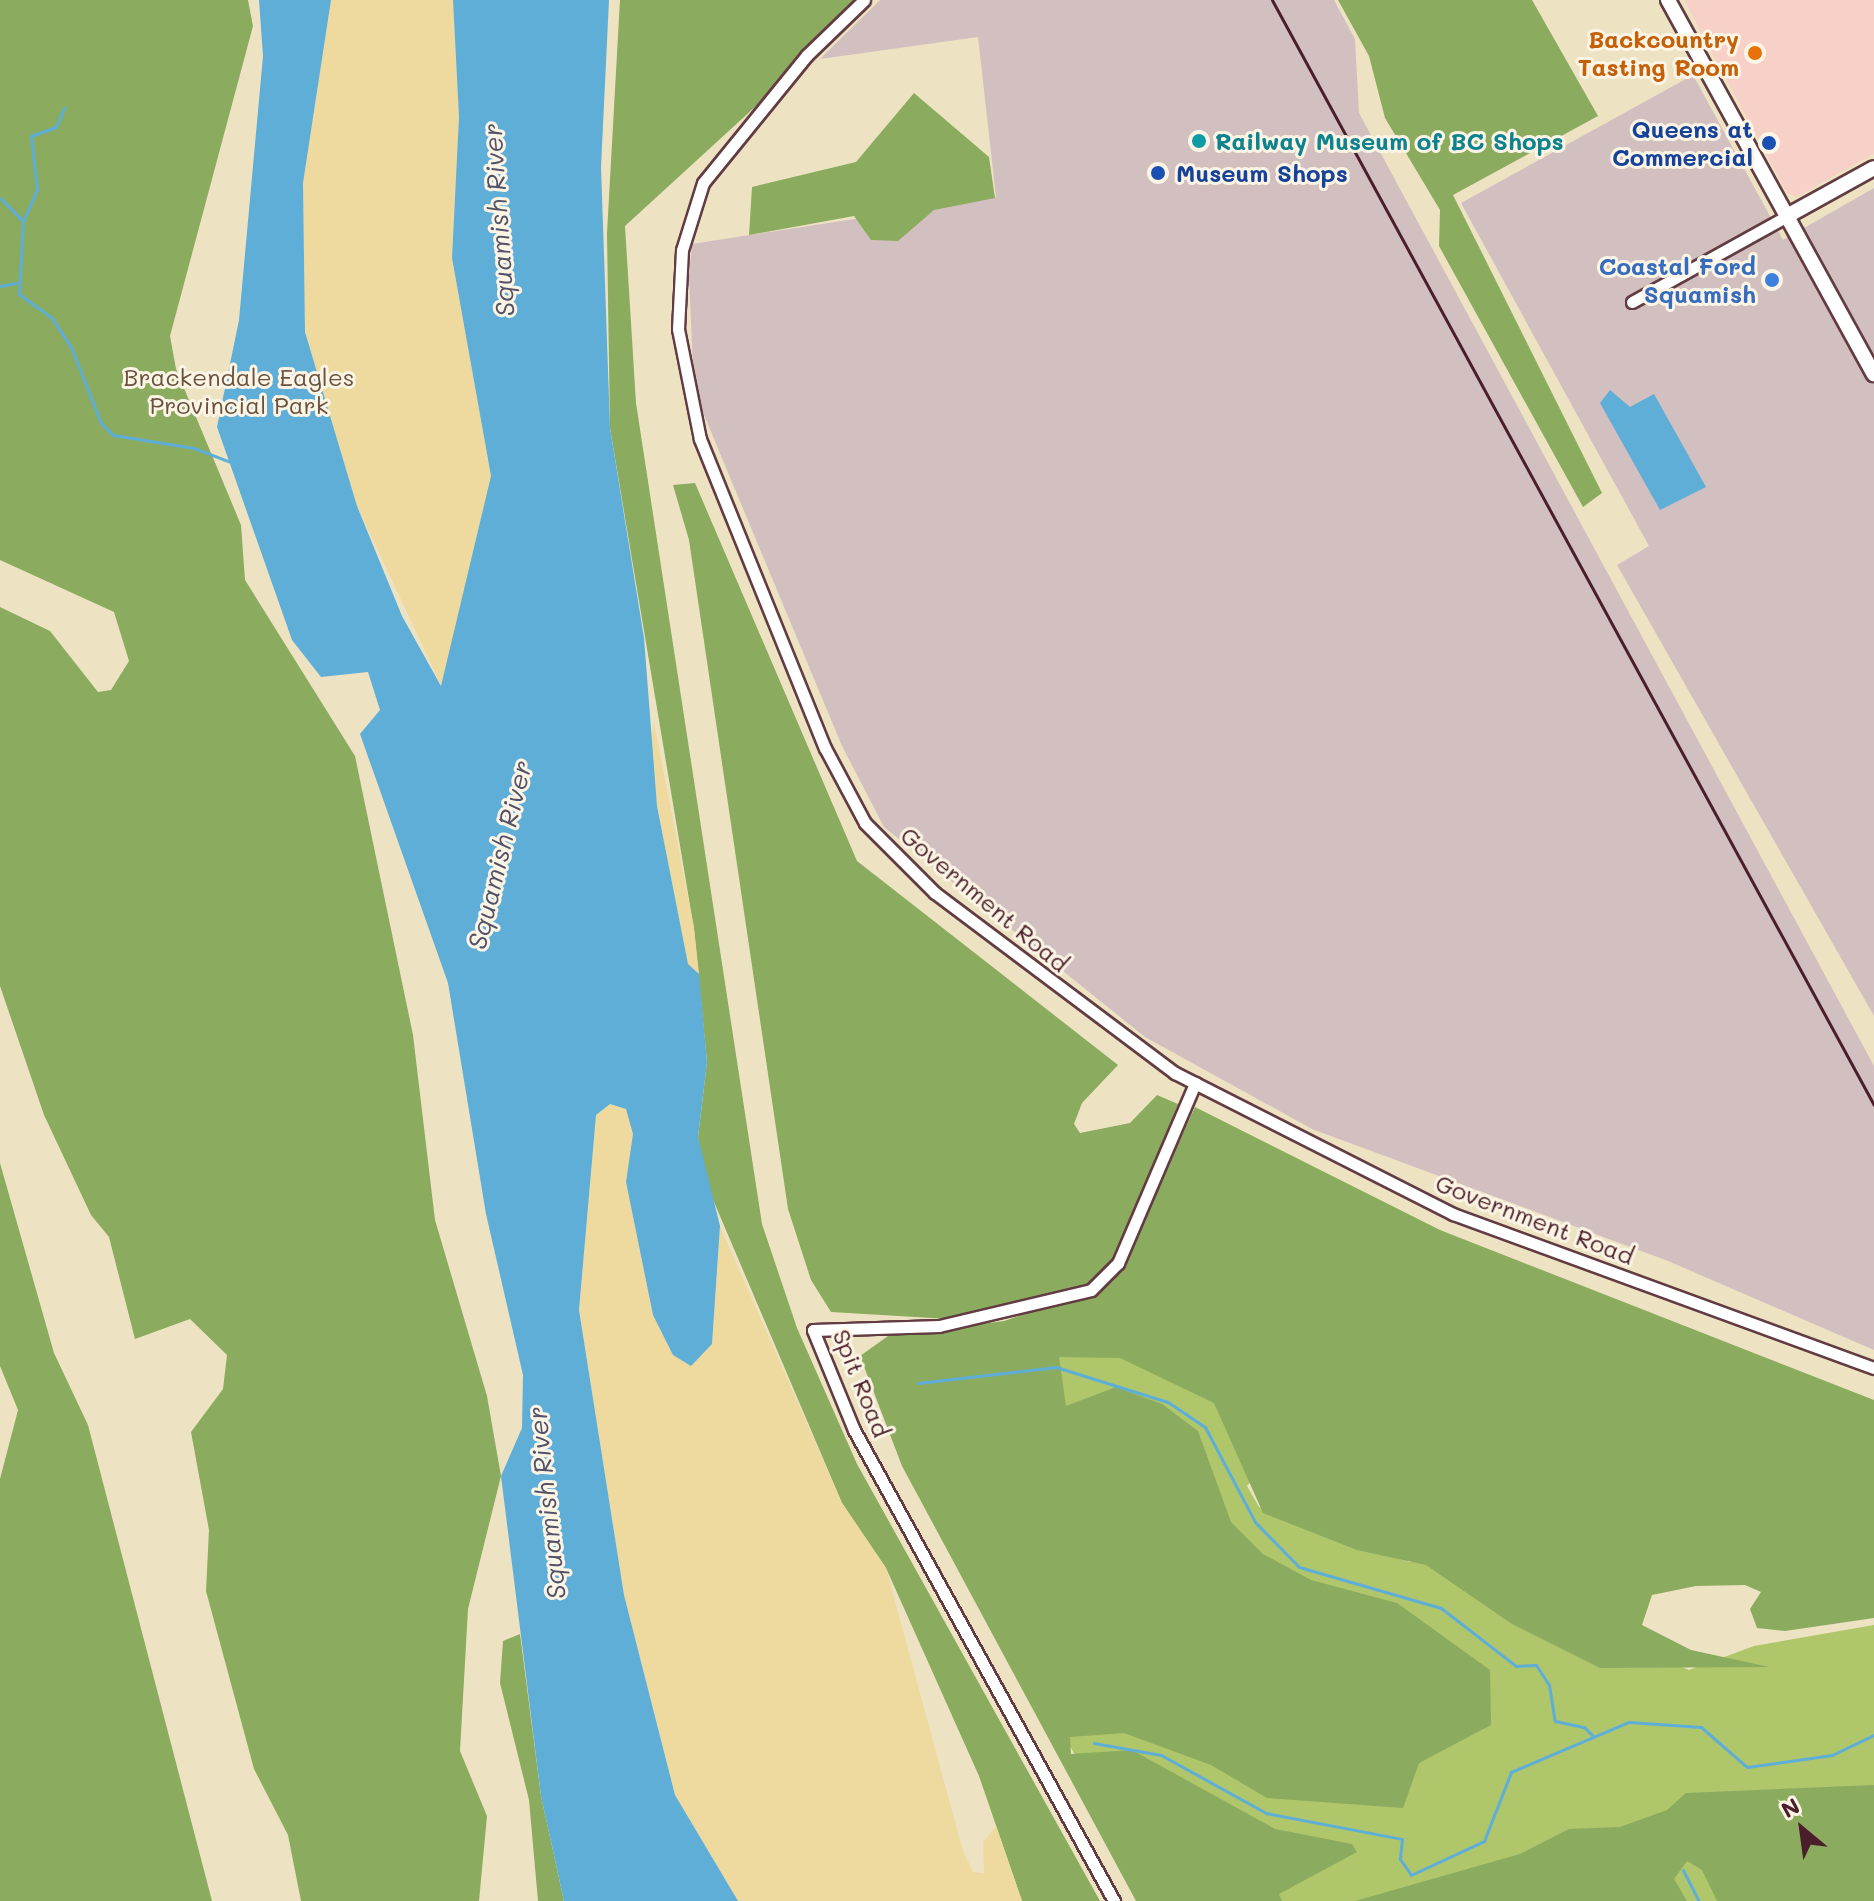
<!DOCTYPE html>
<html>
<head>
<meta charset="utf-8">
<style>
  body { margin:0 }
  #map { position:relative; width:1874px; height:1901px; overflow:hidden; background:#ede3c3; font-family:Mali,sans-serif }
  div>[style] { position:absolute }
  .built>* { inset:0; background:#f7d1c8 }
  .industrial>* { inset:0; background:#d2bfc0 }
  .green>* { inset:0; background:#afc66b }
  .forest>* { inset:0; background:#8bab5f }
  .sand>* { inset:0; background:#eeda9e }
  .water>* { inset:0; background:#5eaed8 }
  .stream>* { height:3px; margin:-1.5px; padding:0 1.5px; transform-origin:1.5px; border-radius:1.5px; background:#5eaed8 }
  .roads { filter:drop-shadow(2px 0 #623c42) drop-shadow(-2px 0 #623c42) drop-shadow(0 2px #623c42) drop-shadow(0 -2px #623c42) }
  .minor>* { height:11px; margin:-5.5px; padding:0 5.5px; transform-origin:5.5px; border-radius:5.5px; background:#fff }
  .tertiary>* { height:14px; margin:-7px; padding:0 7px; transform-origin:7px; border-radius:7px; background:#fff }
  .rail>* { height:3px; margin:-1.5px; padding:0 1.5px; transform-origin:1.5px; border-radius:1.5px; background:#4a1f2b }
  .dots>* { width:22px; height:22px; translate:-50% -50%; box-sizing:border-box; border:4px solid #fcf5e5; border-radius:50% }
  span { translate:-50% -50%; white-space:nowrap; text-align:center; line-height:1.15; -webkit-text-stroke:6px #fcf5e5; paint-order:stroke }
  .food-label { font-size:24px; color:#c56008; font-weight:700 }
  .right { translate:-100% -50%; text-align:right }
  .transit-label { font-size:24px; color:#164399; font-weight:700 }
  .left { translate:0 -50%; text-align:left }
  .culture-label { font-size:24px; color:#0d838f; font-weight:700 }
  .shop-label { font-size:24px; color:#366cbe; font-weight:700 }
  .park-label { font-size:24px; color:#68513e }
  .street-label { font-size:24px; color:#4a1f2b }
  .water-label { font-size:26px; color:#515168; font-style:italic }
  .north { position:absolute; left:1762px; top:1789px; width:80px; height:80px; -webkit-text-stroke:6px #fcf5e5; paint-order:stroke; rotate:331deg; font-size:22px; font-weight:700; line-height:32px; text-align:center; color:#4a1f2b }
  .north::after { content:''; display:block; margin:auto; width:28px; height:36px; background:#4a1f2b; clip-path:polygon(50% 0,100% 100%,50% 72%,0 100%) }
</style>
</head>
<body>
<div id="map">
  <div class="built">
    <div style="clip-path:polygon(1684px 0,1874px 0,1874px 154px,1797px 197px,1787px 193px)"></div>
  </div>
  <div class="industrial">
    <div style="clip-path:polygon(880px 0,1334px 0,1355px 39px,1359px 113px,1874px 1066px,1874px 1350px,1668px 1261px,1312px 1129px,1145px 1037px,884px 827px,842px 746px,694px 391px,689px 276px,692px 244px,996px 197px,978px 37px,820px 59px)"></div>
    <div style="clip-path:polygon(1693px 75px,1783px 240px,1874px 188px,1874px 1016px,1617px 565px,1649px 546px,1461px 203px)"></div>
  </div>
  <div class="green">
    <div style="clip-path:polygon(1100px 1333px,1201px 1371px,1260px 1471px,1247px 1486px,1259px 1507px,1324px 1536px,1410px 1562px,1431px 1561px,1689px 1670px,1754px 1646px,1874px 1625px,1874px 1901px,1144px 1901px,1126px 1852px,914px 1450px,941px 1354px)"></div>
  </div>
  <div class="forest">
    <div style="clip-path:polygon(0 0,248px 0,253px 26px,170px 336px,176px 369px,241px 525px,245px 580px,355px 756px,413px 1035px,435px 1220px,487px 1396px,501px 1476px,468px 1609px,460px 1751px,487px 1816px,479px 1901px,301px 1901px,288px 1835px,254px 1769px,206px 1591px,209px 1530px,191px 1432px,223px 1389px,227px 1355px,190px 1319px,135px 1339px,109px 1237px,91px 1215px,44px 1115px,0 986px,0 607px,50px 631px,98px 692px,111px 690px,129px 661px,114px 612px,0 560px)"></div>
    <div style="clip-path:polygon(620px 0,854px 0,790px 75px,625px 226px,636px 403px,762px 1224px,797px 1328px,857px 1464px,1100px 1901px,1022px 1901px,979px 1776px,886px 1568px,842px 1503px,703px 1176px,698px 1137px,707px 1062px,694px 929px,610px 428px,607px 233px)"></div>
    <div style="clip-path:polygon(1338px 0,1532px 0,1598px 116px,1453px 195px,1602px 493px,1583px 507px,1439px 246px,1440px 210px,1385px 118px,1369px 56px)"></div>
    <div style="clip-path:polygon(914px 93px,989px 157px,995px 198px,934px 210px,898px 241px,871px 240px,854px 216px,749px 235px,752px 187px,856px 162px)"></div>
    <div style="clip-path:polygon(695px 483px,857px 861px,1118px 1065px,1082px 1103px,1074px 1124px,1080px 1133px,1130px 1123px,1157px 1095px,1178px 1104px,1118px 1253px,1093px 1283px,949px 1319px,831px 1312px,811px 1280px,788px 1209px,689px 540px,673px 485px)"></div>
    <div style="clip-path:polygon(1195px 1107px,1440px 1230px,1874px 1400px,1874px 1618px,1785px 1631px,1757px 1628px,1750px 1609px,1761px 1592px,1745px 1585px,1696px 1586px,1652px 1595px,1642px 1625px,1691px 1650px,1769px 1667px,1600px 1668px,1512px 1624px,1426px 1565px,1357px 1550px,1263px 1513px,1214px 1403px,1120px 1358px,1059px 1357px,1066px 1406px,1116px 1387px,1162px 1404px,1198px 1431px,1231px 1522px,1263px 1554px,1311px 1580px,1397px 1603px,1490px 1670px,1491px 1725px,1419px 1763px,1403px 1808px,1267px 1798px,1211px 1765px,1124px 1733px,1070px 1737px,1071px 1754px,1132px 1750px,1275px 1829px,1352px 1844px,1357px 1852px,1279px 1894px,1282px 1901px,1136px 1901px,902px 1466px,860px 1356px,888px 1336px,1004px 1321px,1102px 1288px,1127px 1256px)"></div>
    <div style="clip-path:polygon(0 1163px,54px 1353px,88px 1425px,212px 1901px,0 1901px,0 1479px,18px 1410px,0 1366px)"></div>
    <div style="clip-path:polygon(520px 1634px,541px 1796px,564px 1901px,538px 1901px,529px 1800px,500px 1683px,503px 1641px)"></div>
    <div style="clip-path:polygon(1874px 1785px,1874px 1901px,1717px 1901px,1702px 1870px,1687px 1861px,1674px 1879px,1687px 1901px,1355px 1901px,1520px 1854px,1569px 1829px,1620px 1827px,1667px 1810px,1686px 1793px)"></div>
  </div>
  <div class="sand">
    <div style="clip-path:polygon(331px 0,453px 0,459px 117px,452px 258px,491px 476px,442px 687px,357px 506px,305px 332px,303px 183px)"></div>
    <div style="clip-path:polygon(654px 722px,694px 928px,699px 974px,688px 965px,657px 806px,649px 752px)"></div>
    <div style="clip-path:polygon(610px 1104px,626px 1109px,634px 1134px,626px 1182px,653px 1315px,712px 1344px,720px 1226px,842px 1503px,886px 1568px,963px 1851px,973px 1872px,984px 1873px,983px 1842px,996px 1826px,1022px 1901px,738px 1901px,675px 1795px,624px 1595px,579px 1310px,596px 1115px)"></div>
  </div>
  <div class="water">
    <div style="clip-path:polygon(259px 0,331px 0,303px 183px,305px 332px,357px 506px,402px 616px,441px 686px,491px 476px,452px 258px,459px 117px,453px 0,609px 0,601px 167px,610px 428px,644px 638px,657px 806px,688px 964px,699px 974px,707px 1062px,698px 1137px,720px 1226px,712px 1344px,691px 1366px,673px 1355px,653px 1315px,626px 1182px,633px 1134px,626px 1109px,610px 1104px,596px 1115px,579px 1310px,624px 1595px,675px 1795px,738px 1901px,564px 1901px,541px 1796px,501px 1476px,522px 1428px,523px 1375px,486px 1214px,448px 983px,360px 734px,380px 710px,368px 672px,321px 677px,292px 640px,217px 427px,239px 320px,263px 56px)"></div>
    <div style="clip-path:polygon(1610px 390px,1630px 407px,1654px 394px,1706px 487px,1660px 510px,1600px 403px)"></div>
  </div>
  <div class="stream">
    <div style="left:0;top:198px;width:33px;rotate:45deg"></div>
    <div style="left:23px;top:221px;width:73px;rotate:93.1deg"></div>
    <div style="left:19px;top:294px;width:41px;rotate:36deg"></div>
    <div style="left:52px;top:318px;width:35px;rotate:57deg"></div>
    <div style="left:71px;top:347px;width:82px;rotate:68.5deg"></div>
    <div style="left:101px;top:423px;width:17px;rotate:45deg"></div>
    <div style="left:113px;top:435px;width:82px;rotate:9.1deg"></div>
    <div style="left:194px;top:448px;width:40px;rotate:21deg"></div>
    <div style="left:23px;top:221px;width:35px;rotate:-66deg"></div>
    <div style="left:37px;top:189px;width:53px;rotate:-96.5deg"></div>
    <div style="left:31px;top:136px;width:27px;rotate:-20deg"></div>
    <div style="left:56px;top:127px;width:21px;rotate:-67deg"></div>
    <div style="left:0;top:286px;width:16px;rotate:-11deg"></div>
    <div style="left:918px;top:1383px;width:139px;rotate:-6.6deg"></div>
    <div style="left:1056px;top:1367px;width:117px;rotate:17.4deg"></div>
    <div style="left:1168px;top:1402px;width:45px;rotate:34deg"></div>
    <div style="left:1205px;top:1427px;width:107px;rotate:62.2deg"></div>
    <div style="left:1255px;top:1522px;width:63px;rotate:45.6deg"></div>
    <div style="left:1299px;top:1567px;width:148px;rotate:16.1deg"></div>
    <div style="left:1441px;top:1608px;width:95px;rotate:37.7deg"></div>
    <div style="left:1516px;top:1666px;width:20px;rotate:-3deg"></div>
    <div style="left:1536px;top:1665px;width:24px;rotate:57deg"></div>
    <div style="left:1549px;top:1685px;width:36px;rotate:81deg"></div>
    <div style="left:1555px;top:1721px;width:30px;rotate:12deg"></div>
    <div style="left:1584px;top:1727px;width:14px;rotate:45deg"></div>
    <div style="left:1094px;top:1743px;width:68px;rotate:10.2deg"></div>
    <div style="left:1161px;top:1755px;width:120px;rotate:28.9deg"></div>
    <div style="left:1266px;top:1813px;width:138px;rotate:10.8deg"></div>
    <div style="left:1402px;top:1839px;width:20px;rotate:96deg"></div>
    <div style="left:1400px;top:1859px;width:19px;rotate:55deg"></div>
    <div style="left:1411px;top:1875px;width:81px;rotate:-25deg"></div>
    <div style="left:1484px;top:1841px;width:74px;rotate:-68.6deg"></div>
    <div style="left:1511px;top:1772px;width:128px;rotate:-23deg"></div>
    <div style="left:1629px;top:1722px;width:72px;rotate:4deg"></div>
    <div style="left:1701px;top:1727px;width:61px;rotate:41deg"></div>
    <div style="left:1747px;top:1767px;width:86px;rotate:-8deg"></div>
    <div style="left:1832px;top:1755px;width:47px;rotate:-25.5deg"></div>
    <div style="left:1683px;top:1870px;width:35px;rotate:63deg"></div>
  </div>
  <div class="roads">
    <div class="minor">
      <div style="left:864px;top:0;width:79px;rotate:136deg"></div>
      <div style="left:807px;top:55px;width:165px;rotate:129.1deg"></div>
      <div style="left:703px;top:183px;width:70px;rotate:107.4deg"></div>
      <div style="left:682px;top:250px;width:79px;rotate:92.9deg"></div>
      <div style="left:678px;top:329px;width:112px;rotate:78.7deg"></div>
      <div style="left:700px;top:439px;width:333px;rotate:68deg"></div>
      <div style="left:825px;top:748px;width:85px;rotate:61.9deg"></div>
      <div style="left:865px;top:823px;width:99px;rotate:45deg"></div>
      <div style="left:935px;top:893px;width:300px;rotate:36.9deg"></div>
      <div style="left:1175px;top:1073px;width:312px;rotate:26.9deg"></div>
      <div style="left:1453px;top:1214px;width:448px;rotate:20.1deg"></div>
      <div style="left:1632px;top:302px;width:177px;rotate:-29deg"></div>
      <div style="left:1114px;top:1901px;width:538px;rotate:-118.9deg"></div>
      <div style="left:854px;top:1430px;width:108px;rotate:-112.3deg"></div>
      <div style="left:813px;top:1330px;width:126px;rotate:-1.8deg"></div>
      <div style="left:939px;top:1326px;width:156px;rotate:-13.3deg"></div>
      <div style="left:1091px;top:1290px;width:38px;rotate:-45deg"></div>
      <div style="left:1118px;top:1263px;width:196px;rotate:-66.8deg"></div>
    </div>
    <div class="tertiary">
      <div style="left:1668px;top:0;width:427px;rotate:61.2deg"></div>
      <div style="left:1787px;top:216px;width:99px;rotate:-28.9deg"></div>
    </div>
  </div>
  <div class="rail">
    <div style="left:1272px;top:0;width:1258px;rotate:61.42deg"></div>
  </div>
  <div class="dots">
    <div style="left:1755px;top:53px;background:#e8710a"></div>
    <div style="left:1199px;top:141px;background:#0f9aa8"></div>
    <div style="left:1769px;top:143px;background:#1a4fb4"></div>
    <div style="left:1158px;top:173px;background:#1a4fb4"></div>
    <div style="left:1772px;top:280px;background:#3f7fe0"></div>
  </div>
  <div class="food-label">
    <span class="right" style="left:1739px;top:53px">Backcountry<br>Tasting Room</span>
  </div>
  <div class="transit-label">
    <span class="right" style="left:1753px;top:143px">Queens at<br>Commercial</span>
    <span class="left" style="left:1176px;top:173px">Museum Shops</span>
  </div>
  <div class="culture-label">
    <span class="left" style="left:1215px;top:141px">Railway Museum of BC Shops</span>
  </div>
  <div class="shop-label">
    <span class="right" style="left:1756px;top:280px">Coastal Ford<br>Squamish</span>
  </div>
  <div class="park-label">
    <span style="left:239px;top:391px">Brackendale Eagles<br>Provincial Park</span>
  </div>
  <div class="street-label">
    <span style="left:985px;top:899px;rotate:40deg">Government Road</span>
    <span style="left:1535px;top:1219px;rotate:21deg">Government Road</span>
    <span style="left:862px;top:1383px;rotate:68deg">Spit Road</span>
  </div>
  <div class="water-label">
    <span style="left:499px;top:220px;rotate:-94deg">Squamish River</span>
    <span style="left:500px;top:855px;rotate:-76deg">Squamish River</span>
    <span style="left:547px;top:1503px;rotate:-96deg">Squamish River</span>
  </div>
  <div class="north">N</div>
</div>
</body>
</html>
